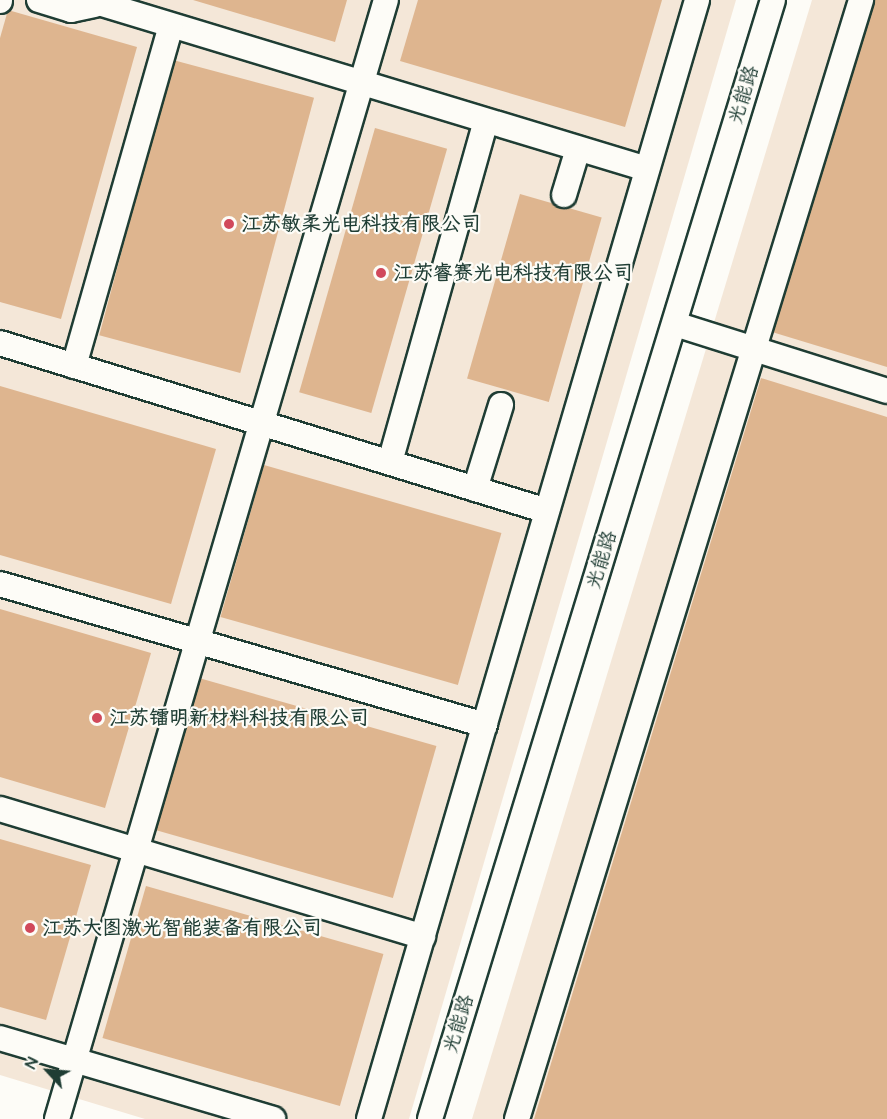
<!DOCTYPE html>
<html>
<head>
<meta charset="utf-8">
<style>
  body { margin:0 }
  #map { position:relative; width:887px; height:1119px; overflow:hidden; background:#fdfcf7; font-family:"Architects Daughter","LXGW WenKai TC",sans-serif }
  div>[style] { position:absolute }
  .built>* { inset:0; background:#f4e7d8 }
  .building>* { inset:0; background:#deb58f; transform-origin:0 0 }
  .roads { filter:drop-shadow(2px 0 #1f3d34) drop-shadow(-2px 0 #1f3d34) drop-shadow(0 2px #1f3d34) drop-shadow(0 -2px #1f3d34) }
  .minor>* { height:24px; margin:-12px; padding:0 12px; transform-origin:12px; border-radius:12px; background:#fdfcf7 }
  .dots>* { width:16px; height:16px; translate:-50% -50%; box-sizing:border-box; border:3px solid #fdfcf7; border-radius:50% }
  span { translate:-50% -50%; white-space:nowrap; text-align:center; line-height:1.15; -webkit-text-stroke:4.5px #fdfcf7; paint-order:stroke }
  .street-label { font-size:20px; color:#1f3d34 }
  .poi-label { font-size:20px; color:#1f3d34; font-weight:700 }
  .left { translate:0 -50%; text-align:left }
  .north { position:absolute; left:18px; top:1041px; width:60px; height:60px; -webkit-text-stroke:4px #fdfcf7; paint-order:stroke; rotate:296deg; font-size:16px; font-weight:700; line-height:24px; text-align:center; color:#1f3d34 }
  .north::after { content:''; display:block; margin:auto; width:21px; height:27px; background:#1f3d34; clip-path:polygon(50% 0,100% 100%,50% 72%,0 100%) }
</style>
</head>
<body>
<div id="map">
  <div class="built">
    <div style="clip-path:polygon(0 0,736px 0,409px 1119px,145px 1119px,0 1075px)"></div>
    <div style="clip-path:polygon(812px 0,887px 0,887px 1119px,472px 1119px)"></div>
  </div>
  <div class="building">
    <div style="clip-path:polygon(193px 0,347px 0,335px 42px)"></div>
    <div style="clip-path:polygon(418px 0,662px 0,625px 127px,400px 61px)"></div>
    <div style="clip-path:polygon(874px 0,887px 0,887px 367px,772px 332px)"></div>
    <div style="clip-path:polygon(8px 10px,137px 47px,61px 319px,0 302px,0 38px)"></div>
    <div style="left:173px;top:60px;width:146px;height:285px;rotate:15deg"></div>
    <div style="left:375px;top:128px;width:75px;height:275px;rotate:16deg"></div>
    <div style="left:520px;top:194px;width:85px;height:192px;rotate:16deg"></div>
    <div style="clip-path:polygon(761px 378px,887px 417px,887px 1119px,534px 1119px)"></div>
    <div style="clip-path:polygon(0 386px,216px 449px,171px 604px,0 555px)"></div>
    <div style="left:264px;top:465px;width:247px;height:158px;rotate:16deg"></div>
    <div style="clip-path:polygon(0 609px,151px 653px,105px 808px,0 777px)"></div>
    <div style="left:199px;top:678px;width:247px;height:158px;rotate:16deg"></div>
    <div style="clip-path:polygon(0 839px,91px 865px,46px 1020px,0 1007px)"></div>
    <div style="left:146px;top:886px;width:247px;height:158px;rotate:16deg"></div>
  </div>
  <div class="roads">
    <div class="minor">
      <div style="left:39px;top:0;width:34px;rotate:17deg"></div>
      <div style="left:71px;top:10px;width:24px;rotate:-12deg"></div>
      <div style="left:89px;top:0;width:583px;rotate:16.85deg"></div>
      <div style="left:0;top:1px;width:1px;rotate:-90deg"></div>
      <div style="left:564px;top:195px;width:48px;rotate:-73.1deg"></div>
      <div style="left:675px;top:324px;width:222px;rotate:17.5deg"></div>
      <div style="left:0;top:343px;width:572px;rotate:17.07deg"></div>
      <div style="left:74px;top:366px;width:351px;rotate:-74.1deg"></div>
      <div style="left:390px;top:462px;width:354px;rotate:-74.3deg"></div>
      <div style="left:475px;top:489px;width:88px;rotate:-72.8deg"></div>
      <div style="left:0;top:584px;width:505px;rotate:16.21deg"></div>
      <div style="left:0;top:809px;width:442px;rotate:16.8deg"></div>
      <div style="left:0;top:1038px;width:285px;rotate:16.5deg"></div>
      <div style="left:57px;top:1119px;width:1166px;rotate:-73.62deg"></div>
      <div style="left:369px;top:1119px;width:1166px;rotate:-73.66deg"></div>
      <div style="left:430px;top:1119px;width:1170px;rotate:-72.96deg"></div>
      <div style="left:517px;top:1119px;width:1171px;rotate:-72.91deg"></div>
    </div>
  </div>
  <div class="dots">
    <div style="left:229px;top:224px;background:#d1495b"></div>
    <div style="left:381px;top:273px;background:#d1495b"></div>
    <div style="left:97px;top:718px;background:#d1495b"></div>
    <div style="left:30px;top:928px;background:#d1495b"></div>
  </div>
  <div class="street-label">
    <span style="left:744px;top:95px;rotate:-73deg">光能路</span>
    <span style="left:602px;top:560px;rotate:-73deg">光能路</span>
    <span style="left:459px;top:1024px;rotate:-73deg">光能路</span>
  </div>
  <div class="poi-label">
    <span class="left" style="left:241px;top:224px">江苏敏柔光电科技有限公司</span>
    <span class="left" style="left:393px;top:273px">江苏睿赛光电科技有限公司</span>
    <span class="left" style="left:109px;top:718px">江苏镭明新材料科技有限公司</span>
    <span class="left" style="left:42px;top:928px">江苏大图激光智能装备有限公司</span>
  </div>
  <div class="north">N</div>
</div>
</body>
</html>
